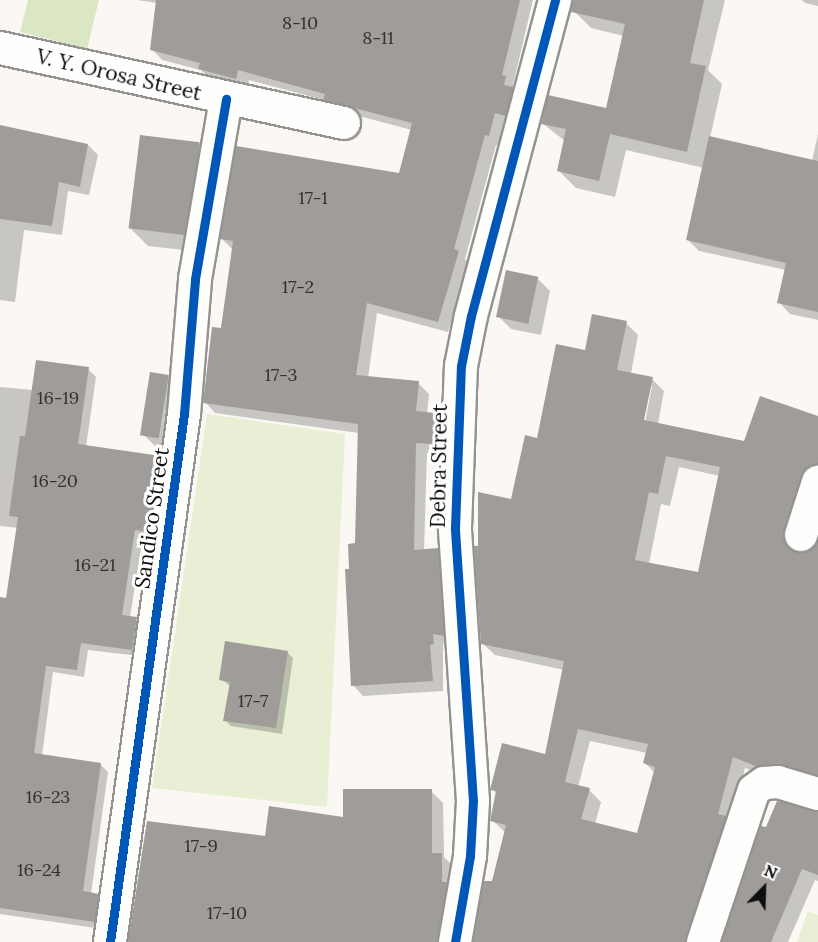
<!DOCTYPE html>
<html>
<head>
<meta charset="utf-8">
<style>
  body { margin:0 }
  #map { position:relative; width:818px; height:942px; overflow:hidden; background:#fbf8f4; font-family:Lora,serif }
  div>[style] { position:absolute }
  .green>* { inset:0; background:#e8efd5 }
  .forest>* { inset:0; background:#dbe6c4 }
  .shadow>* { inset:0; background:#0003 }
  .building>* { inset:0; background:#9f9c99; transform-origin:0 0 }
  .roads { filter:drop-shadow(2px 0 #959392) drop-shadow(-2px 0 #959392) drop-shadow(0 2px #959392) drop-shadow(0 -2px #959392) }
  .minor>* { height:32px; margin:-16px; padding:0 16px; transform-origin:16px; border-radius:16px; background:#fefefd }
  .cycleway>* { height:9px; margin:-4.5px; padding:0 4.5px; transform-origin:4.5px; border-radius:4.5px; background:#0057b8 }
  span { translate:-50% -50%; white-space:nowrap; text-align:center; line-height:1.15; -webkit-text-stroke:6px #fff; paint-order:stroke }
  .number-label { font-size:18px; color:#323231 }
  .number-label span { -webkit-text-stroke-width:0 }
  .street-label { font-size:21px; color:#0e0e0e }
  .north { position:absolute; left:734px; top:858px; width:60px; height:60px; -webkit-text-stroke:4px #fff; paint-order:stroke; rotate:23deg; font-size:16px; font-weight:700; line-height:24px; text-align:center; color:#0e0e0e }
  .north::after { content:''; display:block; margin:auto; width:21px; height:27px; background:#0e0e0e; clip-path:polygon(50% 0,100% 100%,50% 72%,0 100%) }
</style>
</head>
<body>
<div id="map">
  <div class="green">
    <div style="clip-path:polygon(207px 414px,345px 434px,327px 807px,152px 788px)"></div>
    <div style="clip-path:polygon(808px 911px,818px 915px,818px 942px,797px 942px)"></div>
  </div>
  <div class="forest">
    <div style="clip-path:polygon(28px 0,99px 0,87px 49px,20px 32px)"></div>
  </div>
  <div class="shadow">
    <div style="clip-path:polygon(137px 0,533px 0,513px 85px,517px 89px,516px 126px,505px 123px,499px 146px,496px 145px,465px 259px,469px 263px,448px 332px,377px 313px,368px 378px,418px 383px,429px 394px,427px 414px,435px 414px,446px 425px,444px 454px,427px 453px,424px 551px,438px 550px,449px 561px,454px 646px,443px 643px,443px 691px,363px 696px,353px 685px,350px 570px,356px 544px,359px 433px,215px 413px,205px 402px,222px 330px,233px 250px,222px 239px,400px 174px,412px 130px,336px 110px,327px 101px,249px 80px,247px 89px,211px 80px,201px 70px,162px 60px,152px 49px,157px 3px)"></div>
    <div style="clip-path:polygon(576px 0,725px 0,708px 70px,722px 84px,710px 138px,812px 161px,818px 134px,818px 320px,790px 314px,779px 302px,786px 270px,699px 251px,688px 240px,704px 168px,626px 150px,615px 197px,576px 188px,559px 171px,565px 141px,542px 123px,607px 110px,624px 36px,591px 28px,574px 11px)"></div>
    <div style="clip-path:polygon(802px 0,818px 0,818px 6px,805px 3px)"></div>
    <div style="clip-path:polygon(0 126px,88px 145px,98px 155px,89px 195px,68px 191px,62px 235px,24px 230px,15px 302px,0 300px)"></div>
    <div style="clip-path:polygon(200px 143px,218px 162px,202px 252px,148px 246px,130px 228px)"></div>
    <div style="clip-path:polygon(537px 278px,550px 291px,541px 335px,511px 329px,498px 316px)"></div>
    <div style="clip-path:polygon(evenodd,626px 323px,638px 335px,631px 374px,652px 379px,664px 391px,658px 424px,745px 442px,818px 418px,818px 484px,796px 543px,795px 553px,806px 554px,818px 543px,818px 783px,771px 778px,745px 768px,700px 942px,473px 942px,485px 883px,493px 883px,506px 833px,492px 820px,497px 794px,492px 789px,546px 756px,564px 670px,495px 655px,482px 643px,480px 547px,513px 501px,538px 440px,586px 351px,626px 323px,649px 386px,652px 386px,644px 428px,641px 427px,649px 386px,626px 323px,679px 467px,720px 476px,699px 574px,649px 564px,661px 504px,670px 506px,679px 467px,626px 323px,590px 741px,647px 753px,645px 763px,655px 773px,638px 835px,595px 824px,601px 802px,589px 790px,578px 787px,590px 741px)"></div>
    <div style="clip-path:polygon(88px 369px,96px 377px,86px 447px,153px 456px,161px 464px,155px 504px,161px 509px,157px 539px,143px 537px,130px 617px,144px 626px,139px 656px,88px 650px,84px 677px,53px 672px,42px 756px,100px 764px,108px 772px,91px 894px,106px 903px,102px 929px,0 914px,0 599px,7px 600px,18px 528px,0 526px,0 387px,33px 390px)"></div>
    <div style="clip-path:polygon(168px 376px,181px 389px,175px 450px,156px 447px,143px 434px)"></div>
    <div style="clip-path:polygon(287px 652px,293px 658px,282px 734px,231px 726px,225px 720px,230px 686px,221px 679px)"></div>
    <div style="clip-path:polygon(431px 791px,443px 803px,444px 857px,454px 867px,452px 942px,130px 942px,266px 838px,345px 819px)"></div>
    <div style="clip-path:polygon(818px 812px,818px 881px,815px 880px,788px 942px,723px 942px,767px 829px)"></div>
  </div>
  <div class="building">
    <div style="clip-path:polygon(156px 0,520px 0,502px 75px,506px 76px,504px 85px,513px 87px,506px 116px,495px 113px,489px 136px,485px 135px,454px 249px,459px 251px,438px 322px,367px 303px,356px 375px,419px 381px,416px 411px,435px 413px,434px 444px,416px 443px,414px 550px,438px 548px,444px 636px,433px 634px,434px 644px,430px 645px,433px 681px,351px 686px,345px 569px,349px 569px,348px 544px,355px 543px,358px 424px,203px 403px,212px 327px,221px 328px,233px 241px,220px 239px,236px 146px,399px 173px,412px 123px,323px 100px,325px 94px,238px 70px,236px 79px,198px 69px,200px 63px,150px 50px)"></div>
    <div style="clip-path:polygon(573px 0,704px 0,690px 63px,706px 66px,687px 152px,610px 134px,599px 181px,557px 171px,566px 129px,541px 124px,548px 95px,606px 108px,625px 24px,571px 12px)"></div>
    <div style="clip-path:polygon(0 125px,88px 144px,80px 187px,59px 182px,52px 226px,0 219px)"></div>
    <div style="left:140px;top:135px;width:60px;height:94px;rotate:7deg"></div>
    <div style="clip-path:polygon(709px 136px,818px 161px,818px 312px,777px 303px,786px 263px,686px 240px)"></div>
    <div style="left:506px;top:270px;width:33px;height:48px;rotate:12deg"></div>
    <div style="clip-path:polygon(evenodd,592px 314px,627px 321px,617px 370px,653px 377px,644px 420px,744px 441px,760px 396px,818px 416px,818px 465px,806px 468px,801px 476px,783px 538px,796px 552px,813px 549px,818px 541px,818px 775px,783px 765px,758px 767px,733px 757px,718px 814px,726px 816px,686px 942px,473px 942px,484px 881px,492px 881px,506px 825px,490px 821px,496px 791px,490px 790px,502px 743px,545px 754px,564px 661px,481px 644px,474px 546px,478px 546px,478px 492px,511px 499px,525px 435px,537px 438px,556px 344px,585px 350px,592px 314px,666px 456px,720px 467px,698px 572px,635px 560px,649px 492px,658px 494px,666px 456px,592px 314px,578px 729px,648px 744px,643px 763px,655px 767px,637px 833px,581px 819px,590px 788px,565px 782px,578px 729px)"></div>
    <div style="clip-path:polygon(36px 360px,89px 367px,78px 444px,154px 455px,148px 499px,154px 500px,149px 532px,135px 530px,122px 615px,137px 617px,132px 650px,81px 643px,77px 670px,46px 666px,34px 753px,101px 763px,83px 891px,99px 894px,95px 922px,0 908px,0 597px,6px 598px,18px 517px,9px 516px,20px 436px,25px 436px)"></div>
    <div style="left:150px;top:372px;width:19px;height:64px;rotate:9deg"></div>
    <div style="clip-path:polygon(225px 641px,288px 651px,276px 728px,223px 721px,230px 682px,219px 680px)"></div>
    <div style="clip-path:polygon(343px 789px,432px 789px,432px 853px,442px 853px,442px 882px,447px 882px,437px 942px,128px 942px,147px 821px,265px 836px,269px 806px,343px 817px)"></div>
    <div style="clip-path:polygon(777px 801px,818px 811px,818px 875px,802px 869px,771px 942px,722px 942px,761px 826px,766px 827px)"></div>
  </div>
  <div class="roads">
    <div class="minor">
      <div style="left:0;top:48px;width:352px;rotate:12.3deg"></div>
      <div style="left:801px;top:535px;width:56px;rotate:-72.2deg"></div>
      <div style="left:110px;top:942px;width:533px;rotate:-82.02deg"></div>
      <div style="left:184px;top:414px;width:135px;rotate:-85.3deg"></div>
      <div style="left:195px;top:279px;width:183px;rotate:-80.2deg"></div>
      <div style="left:455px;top:942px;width:87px;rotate:-80.1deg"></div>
      <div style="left:470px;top:856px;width:55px;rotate:-86.9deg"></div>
      <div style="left:473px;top:801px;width:274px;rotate:-93.8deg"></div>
      <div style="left:455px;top:528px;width:162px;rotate:-87.9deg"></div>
      <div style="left:461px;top:366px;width:51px;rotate:-78.7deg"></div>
      <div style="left:471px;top:316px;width:327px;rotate:-75.1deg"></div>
      <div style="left:703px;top:942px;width:160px;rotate:-71.5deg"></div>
      <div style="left:754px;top:790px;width:12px;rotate:-35deg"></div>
      <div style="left:764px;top:783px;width:14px;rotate:-4deg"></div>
      <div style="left:778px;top:782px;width:42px;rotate:16.7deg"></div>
    </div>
  </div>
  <div class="cycleway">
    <div style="left:110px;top:942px;width:533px;rotate:-82.02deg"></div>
    <div style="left:184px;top:414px;width:135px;rotate:-85.3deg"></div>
    <div style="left:195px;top:279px;width:183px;rotate:-80.2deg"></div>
    <div style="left:455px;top:942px;width:87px;rotate:-80.1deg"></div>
    <div style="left:470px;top:856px;width:55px;rotate:-86.9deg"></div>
    <div style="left:473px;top:801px;width:274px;rotate:-93.8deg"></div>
    <div style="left:455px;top:528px;width:162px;rotate:-87.9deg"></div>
    <div style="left:461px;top:366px;width:51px;rotate:-78.7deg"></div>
    <div style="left:471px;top:316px;width:327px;rotate:-75.1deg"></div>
  </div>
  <div class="number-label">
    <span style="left:300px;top:23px">8-10</span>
    <span style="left:378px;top:38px">8-11</span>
    <span style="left:313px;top:198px">17-1</span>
    <span style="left:298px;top:287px">17-2</span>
    <span style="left:281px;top:375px">17-3</span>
    <span style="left:58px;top:398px">16-19</span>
    <span style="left:55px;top:481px">16-20</span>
    <span style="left:95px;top:565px">16-21</span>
    <span style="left:253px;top:701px">17-7</span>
    <span style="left:48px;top:797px">16-23</span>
    <span style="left:201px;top:846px">17-9</span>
    <span style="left:39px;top:870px">16-24</span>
    <span style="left:227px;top:913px">17-10</span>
  </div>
  <div class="street-label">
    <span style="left:119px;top:75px;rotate:13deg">V. Y. Orosa Street</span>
    <span style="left:439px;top:466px;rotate:-89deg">Debra Street</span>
    <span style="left:152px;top:518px;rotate:-82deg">Sandico Street</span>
  </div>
  <div class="north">N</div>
</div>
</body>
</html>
